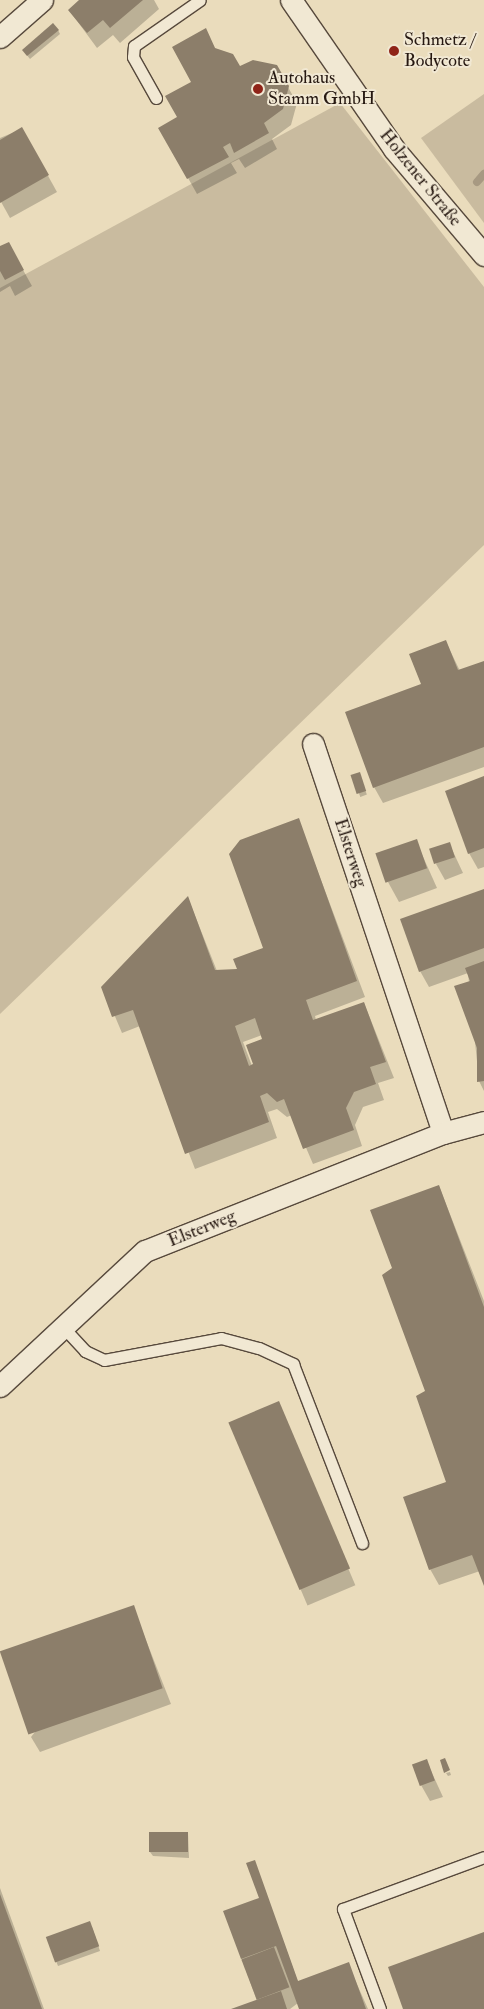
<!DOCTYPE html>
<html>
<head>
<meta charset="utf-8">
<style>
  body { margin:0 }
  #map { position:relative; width:484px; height:2009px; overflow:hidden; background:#eadcbc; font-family:"IM FELL Double Pica",serif }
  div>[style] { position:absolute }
  .green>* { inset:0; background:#c9bb9f }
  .shadow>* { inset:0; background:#0003; transform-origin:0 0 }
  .stream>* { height:8px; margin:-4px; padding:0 4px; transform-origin:4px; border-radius:4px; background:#a79982 }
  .building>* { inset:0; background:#8c7e6a; transform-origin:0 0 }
  .roads { filter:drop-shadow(1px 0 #57493c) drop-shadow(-1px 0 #57493c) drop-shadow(0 1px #57493c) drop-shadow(0 -1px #57493c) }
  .lane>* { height:11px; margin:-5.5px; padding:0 5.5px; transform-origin:5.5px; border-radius:5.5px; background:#f1e8d3 }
  .street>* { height:21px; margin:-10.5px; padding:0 10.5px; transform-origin:10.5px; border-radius:10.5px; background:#f1e8d3 }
  .dots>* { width:14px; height:14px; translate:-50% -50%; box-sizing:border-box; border:2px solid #f1e8d3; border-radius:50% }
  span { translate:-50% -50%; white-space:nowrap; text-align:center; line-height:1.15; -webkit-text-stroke:4px #f1e8d3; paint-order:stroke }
  .poi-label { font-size:18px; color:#261811 }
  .left { translate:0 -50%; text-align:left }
  .street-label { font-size:18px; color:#261811 }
</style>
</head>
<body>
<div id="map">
  <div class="green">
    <div style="clip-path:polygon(484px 94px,484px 223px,421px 138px)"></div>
    <div style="clip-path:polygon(340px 103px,484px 287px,484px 545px,0 1014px,0 288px)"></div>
  </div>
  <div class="shadow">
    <div style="clip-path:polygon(81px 0,154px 0,159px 9px,120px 43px,113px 35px,97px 48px,69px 10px)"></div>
    <div style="clip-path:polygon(58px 30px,60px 34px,30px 59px,26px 54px)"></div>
    <div style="clip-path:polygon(205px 30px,216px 50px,240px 68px,276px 66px,297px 103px,291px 125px,272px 139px,277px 149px,245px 168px,239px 159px,231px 163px,237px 173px,197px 194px,160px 128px,177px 119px,193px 82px)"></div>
    <div style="clip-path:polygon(22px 129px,57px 192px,10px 218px,0 200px,0 138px)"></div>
    <div style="clip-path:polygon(8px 243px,32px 286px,15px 296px,10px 286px,0 292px,0 248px)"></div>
    <div style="clip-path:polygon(446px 642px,460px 671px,484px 662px,484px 767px,383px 803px,374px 787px)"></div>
    <div style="left:359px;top:773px;width:23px;height:7px;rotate:70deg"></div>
    <div style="clip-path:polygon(484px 778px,484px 867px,478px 869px,469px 853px)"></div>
    <div style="clip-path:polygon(evenodd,298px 819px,365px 997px,315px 1016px,316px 1020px,364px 1003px,394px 1078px,378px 1083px,384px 1100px,363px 1107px,355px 1125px,362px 1146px,313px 1164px,292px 1115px,287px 1117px,277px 1109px,268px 1112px,277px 1138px,195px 1169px,140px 1026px,122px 1033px,103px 988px,188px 898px,217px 971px,239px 970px,265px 949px,298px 819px,262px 1035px,264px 1039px,252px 1066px,243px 1042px,262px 1035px)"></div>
    <div style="clip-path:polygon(416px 841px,437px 888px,399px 902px,388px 882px)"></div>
    <div style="clip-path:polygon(449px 843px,463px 873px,445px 880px,436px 864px)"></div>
    <div style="clip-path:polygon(484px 890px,484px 1091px,479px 1081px,468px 973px,429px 987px,420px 971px)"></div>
    <div style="clip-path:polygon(439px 1186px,484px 1301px,484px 1583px,480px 1571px,439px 1585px,430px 1569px,448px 1482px,426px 1391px)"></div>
    <div style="left:278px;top:1403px;width:198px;height:52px;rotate:67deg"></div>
    <div style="clip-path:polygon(133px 1607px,171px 1704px,40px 1752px,31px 1737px)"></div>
    <div style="clip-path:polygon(426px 1760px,443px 1797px,430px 1801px,421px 1785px)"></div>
    <div style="clip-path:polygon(450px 1772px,451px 1775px,448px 1776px,446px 1773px)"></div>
    <div style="clip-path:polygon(188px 1833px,189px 1858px,153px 1856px,150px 1852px)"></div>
    <div style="clip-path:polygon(256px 1866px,298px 1982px,348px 1964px,368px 2009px,300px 2009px,298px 2003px,290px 2009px,234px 2009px,257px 2001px,225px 1912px,262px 1906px)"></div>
    <div style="clip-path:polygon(0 1888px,44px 2009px,0 2009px)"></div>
    <div style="clip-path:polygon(92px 1927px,100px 1951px,58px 1966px,56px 1961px)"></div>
  </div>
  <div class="stream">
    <div style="left:477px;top:182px;width:11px;rotate:-49deg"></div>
  </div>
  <div class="building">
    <div style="clip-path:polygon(79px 0,143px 0,110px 28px,103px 20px,87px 33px,68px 10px)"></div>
    <div style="clip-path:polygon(53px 23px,59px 30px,27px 56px,22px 50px)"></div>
    <div style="clip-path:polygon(206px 28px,215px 48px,233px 54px,240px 66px,253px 60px,277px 65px,289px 86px,283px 109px,264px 123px,269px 133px,234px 153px,230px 143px,223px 147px,229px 157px,187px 179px,158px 128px,177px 117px,165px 96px,191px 82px,172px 47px)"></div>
    <div style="clip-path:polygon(22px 127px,49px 175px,0 203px,0 140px)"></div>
    <div style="clip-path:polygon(9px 242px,24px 270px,5px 280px,0 271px,0 246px)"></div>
    <div style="clip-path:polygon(446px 640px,458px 670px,484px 661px,484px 747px,373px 788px,345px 712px,421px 684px,409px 654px)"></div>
    <div style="left:360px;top:772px;width:20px;height:10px;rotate:72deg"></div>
    <div style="clip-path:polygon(484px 776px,484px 848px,468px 854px,445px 791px)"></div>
    <div style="clip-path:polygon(evenodd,299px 818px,357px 981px,306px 1000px,313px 1020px,364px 1002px,386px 1062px,370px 1067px,376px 1084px,354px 1092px,346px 1108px,354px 1130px,303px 1149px,284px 1099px,277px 1102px,267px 1093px,260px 1096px,269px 1122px,185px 1154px,133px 1010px,112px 1017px,101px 987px,188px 896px,215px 970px,237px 969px,233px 959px,263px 948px,229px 854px,240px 840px,299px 818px,255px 1018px,262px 1039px,246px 1045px,253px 1064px,249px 1066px,235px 1026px,255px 1018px)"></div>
    <div style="left:417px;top:839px;width:31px;height:44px;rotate:71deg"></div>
    <div style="left:450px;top:842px;width:16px;height:22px;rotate:72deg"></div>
    <div style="clip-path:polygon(484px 889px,484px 948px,419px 972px,400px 919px)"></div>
    <div style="clip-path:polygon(484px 961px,484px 1081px,477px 1082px,477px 1048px,454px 986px,470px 981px,465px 968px)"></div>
    <div style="clip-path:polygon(439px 1185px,484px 1307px,484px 1586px,472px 1555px,429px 1570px,403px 1497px,446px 1482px,416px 1396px,425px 1391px,382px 1275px,392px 1268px,370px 1210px)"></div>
    <div style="left:279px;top:1401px;width:182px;height:55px;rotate:67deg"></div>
    <div style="left:134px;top:1605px;width:88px;height:142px;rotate:71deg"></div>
    <div style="clip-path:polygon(445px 1758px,450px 1770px,444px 1773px,440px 1760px)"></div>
    <div style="left:427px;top:1759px;width:23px;height:16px;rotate:70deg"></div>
    <div style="left:149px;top:1832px;width:39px;height:20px"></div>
    <div style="clip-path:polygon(255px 1860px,298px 1981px,349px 1962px,366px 2009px,299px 2009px,276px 1946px,241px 1959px,223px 1911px,259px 1898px,246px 1863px)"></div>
    <div style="clip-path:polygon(0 1894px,42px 2009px,0 2009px)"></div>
    <div style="left:90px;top:1921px;width:27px;height:47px;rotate:70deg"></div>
    <div style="clip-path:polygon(484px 1932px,484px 2009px,403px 2009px,388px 1967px)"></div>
    <div style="left:274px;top:1947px;width:43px;height:35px;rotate:69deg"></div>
    <div style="clip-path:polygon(281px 1991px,287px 2009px,231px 2009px)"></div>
  </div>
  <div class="roads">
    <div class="lane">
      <div style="left:156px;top:98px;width:47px;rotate:-119.3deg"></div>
      <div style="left:133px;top:57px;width:11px;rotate:-85deg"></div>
      <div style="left:134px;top:46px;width:80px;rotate:-34.9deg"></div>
      <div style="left:63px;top:1327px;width:33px;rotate:47deg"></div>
      <div style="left:85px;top:1351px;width:21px;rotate:25deg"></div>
      <div style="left:104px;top:1360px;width:119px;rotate:-10.6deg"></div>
      <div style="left:221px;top:1338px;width:39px;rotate:15deg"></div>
      <div style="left:259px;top:1348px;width:38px;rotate:25deg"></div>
      <div style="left:293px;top:1364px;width:192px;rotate:68.9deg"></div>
      <div style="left:380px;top:2009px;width:107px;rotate:-110.3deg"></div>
      <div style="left:343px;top:1909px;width:150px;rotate:-20.2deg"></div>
    </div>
    <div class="street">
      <div style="left:291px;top:0;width:181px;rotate:55.3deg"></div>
      <div style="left:394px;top:149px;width:139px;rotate:49.7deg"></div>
      <div style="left:0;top:37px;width:56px;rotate:-41.4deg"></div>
      <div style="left:313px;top:744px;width:410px;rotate:71.5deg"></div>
      <div style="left:0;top:1386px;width:198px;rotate:-43deg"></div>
      <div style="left:145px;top:1251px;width:321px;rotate:-21.6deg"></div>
      <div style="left:443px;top:1133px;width:42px;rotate:-15deg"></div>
    </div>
  </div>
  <div class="dots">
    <div style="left:394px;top:51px;background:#8f2418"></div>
    <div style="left:258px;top:89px;background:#8f2418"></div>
  </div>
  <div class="poi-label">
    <span class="left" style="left:404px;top:51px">Schmetz /<br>Bodycote</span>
    <span class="left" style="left:268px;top:89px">Autohaus<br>Stamm GmbH</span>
  </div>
  <div class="street-label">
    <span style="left:420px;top:178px;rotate:51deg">Holzener Straße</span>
    <span style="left:350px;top:853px;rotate:72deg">Elsterweg</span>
    <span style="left:202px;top:1229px;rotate:-22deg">Elsterweg</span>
  </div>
</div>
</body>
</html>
